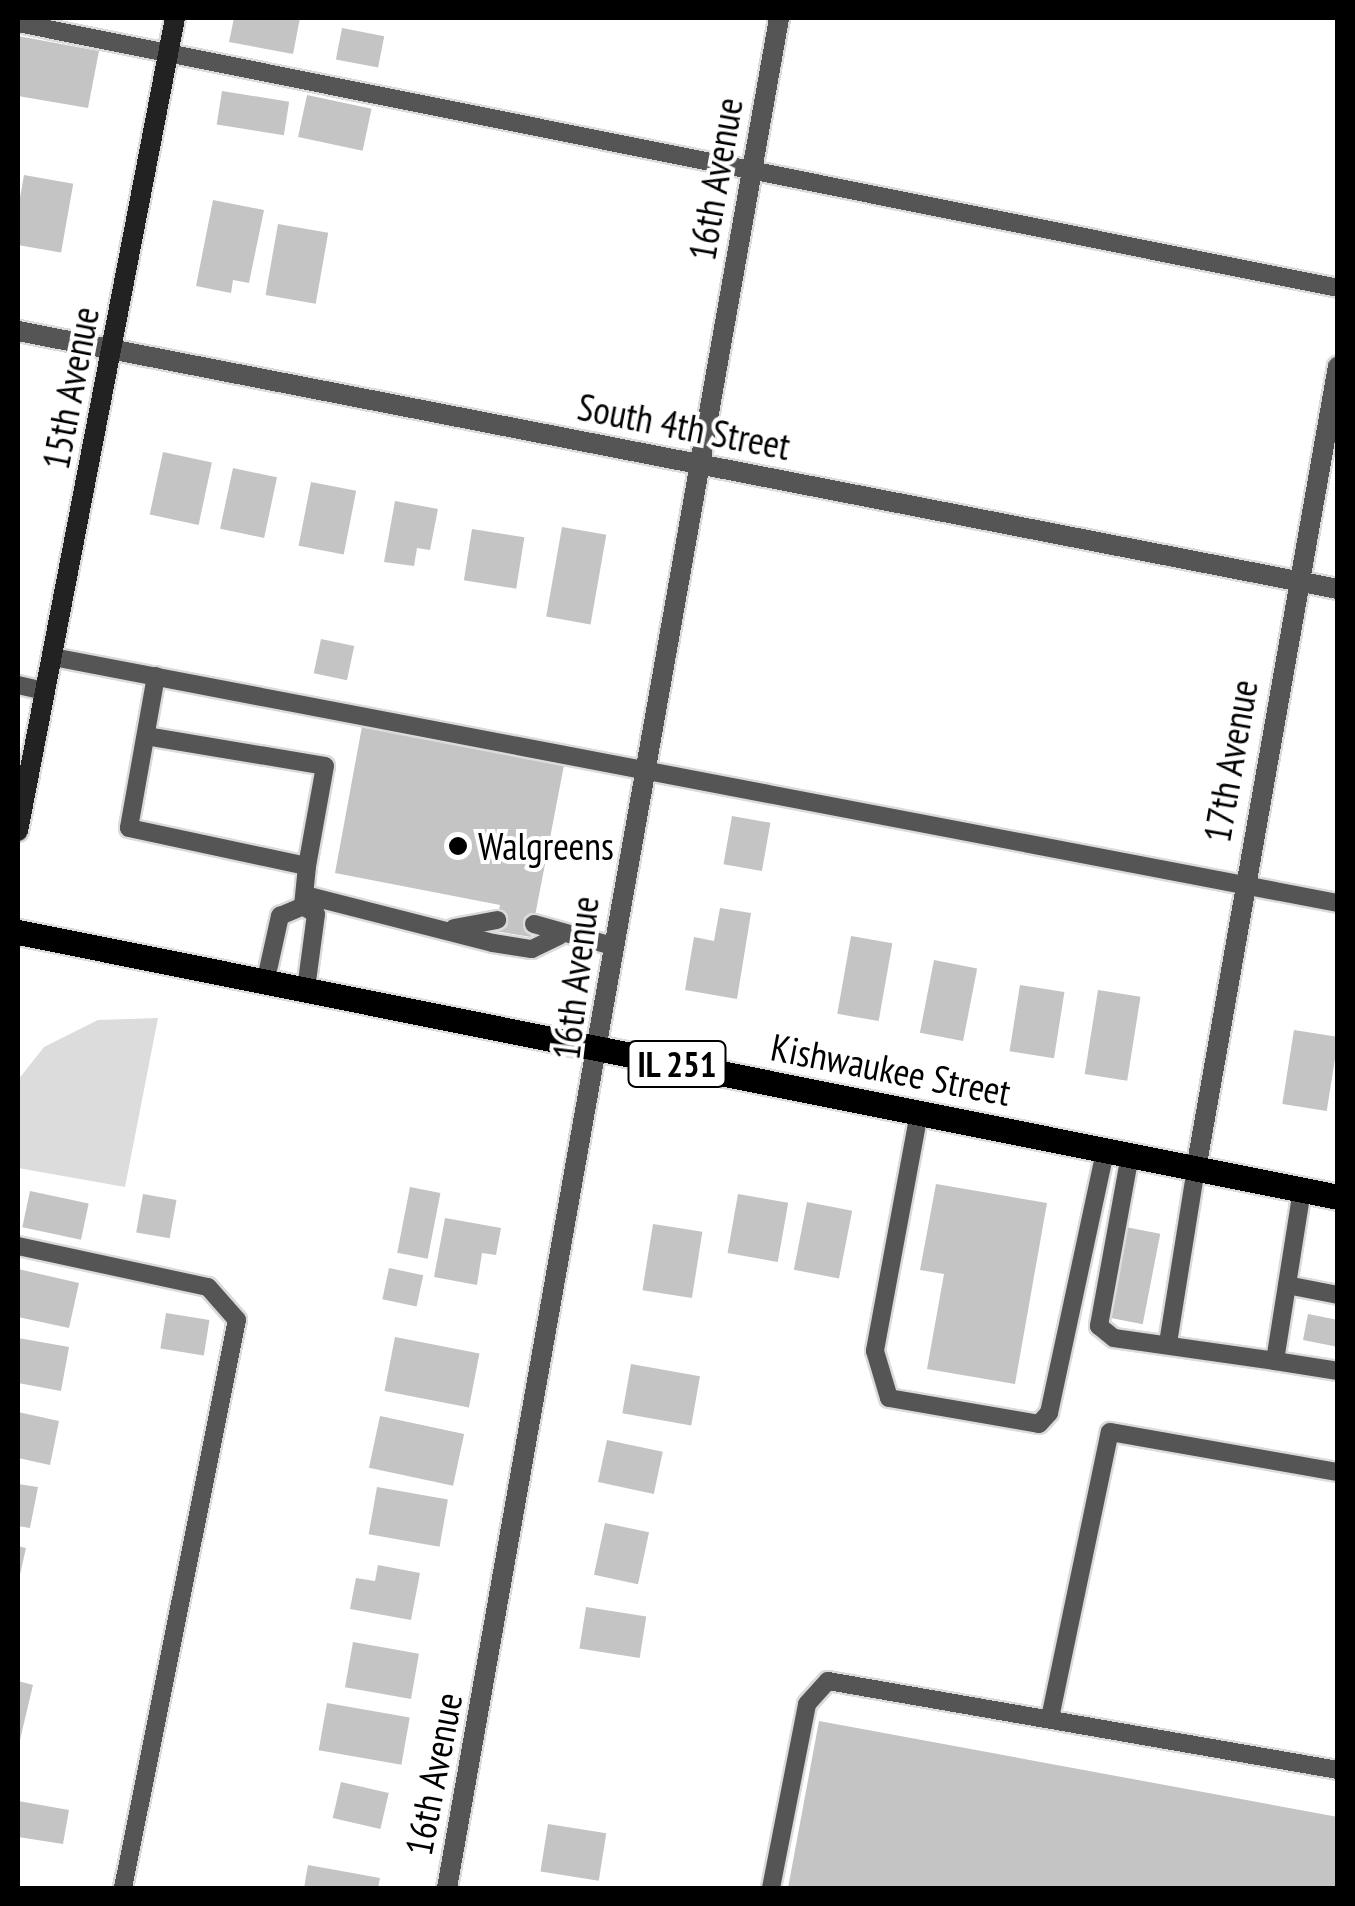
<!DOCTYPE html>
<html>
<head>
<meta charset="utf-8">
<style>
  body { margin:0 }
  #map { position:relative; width:1355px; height:1906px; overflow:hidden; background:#fff; font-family:"PT Sans Narrow",sans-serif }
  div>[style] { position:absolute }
  .green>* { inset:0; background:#dcdcdc }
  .building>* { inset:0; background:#c4c4c4; transform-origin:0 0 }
  .roads { filter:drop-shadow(2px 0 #dbdbdb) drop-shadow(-2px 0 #dbdbdb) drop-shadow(0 2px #dbdbdb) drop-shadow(0 -2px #dbdbdb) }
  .lane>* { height:18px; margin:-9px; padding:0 9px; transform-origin:9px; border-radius:9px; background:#555 }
  .street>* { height:20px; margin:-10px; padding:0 10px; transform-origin:10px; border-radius:10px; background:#555 }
  .secondary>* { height:20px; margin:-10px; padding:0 10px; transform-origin:10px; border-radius:10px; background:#222 }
  .primary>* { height:25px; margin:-12.5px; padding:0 12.5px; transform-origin:12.5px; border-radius:12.5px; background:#000 }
  .dots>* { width:28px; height:28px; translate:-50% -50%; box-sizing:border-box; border:5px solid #fff; border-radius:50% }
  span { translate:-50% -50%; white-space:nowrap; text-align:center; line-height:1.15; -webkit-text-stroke:8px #fff; paint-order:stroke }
  .shield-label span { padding:2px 8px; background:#fff; border:2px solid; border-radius:8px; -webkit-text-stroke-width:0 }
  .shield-label { font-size:35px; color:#000; font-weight:700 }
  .street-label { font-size:38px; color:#000 }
  .poi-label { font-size:38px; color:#000 }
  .left { translate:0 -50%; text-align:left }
  .frame { position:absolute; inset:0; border:20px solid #000; pointer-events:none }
</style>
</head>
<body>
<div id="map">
  <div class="green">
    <div style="clip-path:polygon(158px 1018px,125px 1187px,18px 1168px,18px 1080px,44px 1047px,98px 1020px)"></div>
  </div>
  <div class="building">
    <div style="clip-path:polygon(234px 18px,300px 18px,293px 54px,229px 42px)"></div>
    <div style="left:342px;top:28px;width:43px;height:32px;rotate:11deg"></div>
    <div style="clip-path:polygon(18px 36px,99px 51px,88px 108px,18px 96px)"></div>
    <div style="left:222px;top:91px;width:68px;height:34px;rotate:9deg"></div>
    <div style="left:307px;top:95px;width:66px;height:43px;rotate:12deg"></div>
    <div style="left:24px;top:175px;width:50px;height:70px;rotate:10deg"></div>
    <div style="clip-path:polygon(213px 200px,264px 210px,249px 283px,233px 280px,231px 293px,196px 286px)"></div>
    <div style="left:278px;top:224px;width:51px;height:72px;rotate:10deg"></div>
    <div style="left:163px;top:452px;width:50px;height:64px;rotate:12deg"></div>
    <div style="left:233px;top:468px;width:45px;height:62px;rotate:12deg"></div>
    <div style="left:311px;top:482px;width:46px;height:65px;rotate:11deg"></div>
    <div style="clip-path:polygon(395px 501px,438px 509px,430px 550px,417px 548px,414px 566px,384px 562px)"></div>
    <div style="left:562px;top:527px;width:45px;height:91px;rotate:10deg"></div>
    <div style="left:472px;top:529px;width:53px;height:52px;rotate:9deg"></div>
    <div style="left:321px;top:639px;width:34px;height:35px;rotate:12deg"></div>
    <div style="clip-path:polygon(363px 721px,565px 760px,531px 937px,495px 931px,500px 905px,335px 873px)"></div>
    <div style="left:732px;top:816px;width:39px;height:49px;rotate:10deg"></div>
    <div style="clip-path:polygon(720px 908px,751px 913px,737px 999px,685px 990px,694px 937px,714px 941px)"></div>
    <div style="left:851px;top:936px;width:42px;height:79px;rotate:10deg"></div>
    <div style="left:934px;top:960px;width:44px;height:74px;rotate:11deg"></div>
    <div style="left:1020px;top:985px;width:45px;height:67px;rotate:9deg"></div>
    <div style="left:1098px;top:990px;width:43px;height:85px;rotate:9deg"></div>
    <div style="left:1294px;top:1030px;width:45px;height:75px;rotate:9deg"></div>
    <div style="clip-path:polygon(936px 1184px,1047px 1203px,1015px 1384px,927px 1369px,944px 1274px,920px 1270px)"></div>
    <div style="left:410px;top:1187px;width:31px;height:67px;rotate:11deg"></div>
    <div style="left:30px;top:1191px;width:60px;height:37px;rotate:12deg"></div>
    <div style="left:143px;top:1194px;width:34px;height:39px;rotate:10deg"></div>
    <div style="left:738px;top:1194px;width:51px;height:60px;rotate:10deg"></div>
    <div style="left:807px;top:1202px;width:46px;height:69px;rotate:11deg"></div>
    <div style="clip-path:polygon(445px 1218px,501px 1228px,496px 1255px,482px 1253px,477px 1285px,434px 1277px)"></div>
    <div style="left:653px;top:1224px;width:50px;height:67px;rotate:9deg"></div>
    <div style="left:1120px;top:1226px;width:41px;height:92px;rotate:11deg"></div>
    <div style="left:389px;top:1268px;width:35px;height:32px;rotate:12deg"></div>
    <div style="clip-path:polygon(18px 1269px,79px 1283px,69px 1328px,18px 1317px)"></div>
    <div style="left:166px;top:1313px;width:44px;height:36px;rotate:9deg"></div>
    <div style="clip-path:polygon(1308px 1314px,1338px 1320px,1338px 1347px,1303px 1340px)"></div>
    <div style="left:395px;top:1337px;width:86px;height:55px;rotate:11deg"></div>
    <div style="clip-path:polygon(18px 1338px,69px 1347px,61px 1391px,18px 1383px)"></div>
    <div style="left:631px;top:1364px;width:70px;height:50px;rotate:10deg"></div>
    <div style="clip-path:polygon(18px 1412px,59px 1421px,50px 1465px,18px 1458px)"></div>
    <div style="left:380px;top:1416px;width:86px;height:53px;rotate:12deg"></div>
    <div style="left:607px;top:1440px;width:57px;height:43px;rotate:12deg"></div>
    <div style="clip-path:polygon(18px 1484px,38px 1487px,30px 1528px,18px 1526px)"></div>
    <div style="left:377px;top:1487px;width:72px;height:48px;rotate:10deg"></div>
    <div style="left:605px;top:1523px;width:45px;height:53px;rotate:12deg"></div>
    <div style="clip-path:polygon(18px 1546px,26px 1548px,19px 1579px,18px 1579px)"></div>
    <div style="clip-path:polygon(378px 1565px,420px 1573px,411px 1620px,350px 1609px,356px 1578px,375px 1581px)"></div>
    <div style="left:586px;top:1607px;width:61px;height:42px;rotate:9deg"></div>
    <div style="left:353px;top:1642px;width:67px;height:46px;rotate:10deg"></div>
    <div style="clip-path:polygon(18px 1681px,33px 1685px,19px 1744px,18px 1744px)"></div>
    <div style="left:327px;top:1703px;width:84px;height:48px;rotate:10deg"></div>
    <div style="clip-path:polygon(819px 1721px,1338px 1817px,1338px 1888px,788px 1888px)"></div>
    <div style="left:341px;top:1782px;width:49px;height:37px;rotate:13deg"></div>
    <div style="clip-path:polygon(18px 1801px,69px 1810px,63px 1844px,18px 1837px)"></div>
    <div style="left:548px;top:1824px;width:59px;height:48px;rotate:9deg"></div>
    <div style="clip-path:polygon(308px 1865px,380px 1878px,378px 1888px,304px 1888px)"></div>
  </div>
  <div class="roads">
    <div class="lane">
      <div style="left:18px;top:23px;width:1346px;rotate:11.35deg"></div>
      <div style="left:53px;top:657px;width:1308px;rotate:10.84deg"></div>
      <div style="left:156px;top:676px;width:154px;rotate:100.1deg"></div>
      <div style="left:129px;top:828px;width:182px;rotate:12.1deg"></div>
      <div style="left:307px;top:866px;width:40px;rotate:95.7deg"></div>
      <div style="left:18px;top:685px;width:27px;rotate:13deg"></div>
      <div style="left:146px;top:736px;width:181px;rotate:9.5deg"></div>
      <div style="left:325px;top:766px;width:102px;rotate:100.2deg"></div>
      <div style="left:305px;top:895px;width:194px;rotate:14.3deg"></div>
      <div style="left:493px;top:943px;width:39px;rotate:9deg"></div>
      <div style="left:532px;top:949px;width:30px;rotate:-26deg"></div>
      <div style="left:303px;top:906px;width:15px;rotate:32deg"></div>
      <div style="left:316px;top:914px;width:76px;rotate:97.6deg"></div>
      <div style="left:534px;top:924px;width:82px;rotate:15.6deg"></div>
      <div style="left:454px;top:928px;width:44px;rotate:-10.5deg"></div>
      <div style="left:266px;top:979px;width:65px;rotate:-77.5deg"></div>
      <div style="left:280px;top:916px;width:25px;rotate:-23deg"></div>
      <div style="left:919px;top:1113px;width:242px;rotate:100.5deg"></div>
      <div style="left:875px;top:1351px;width:49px;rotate:73.4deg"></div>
      <div style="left:889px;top:1398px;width:152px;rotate:9.8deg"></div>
      <div style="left:1039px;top:1424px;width:15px;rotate:-48deg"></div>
      <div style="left:1049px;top:1413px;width:268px;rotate:-77.9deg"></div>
      <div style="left:1130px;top:1155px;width:174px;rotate:100.3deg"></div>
      <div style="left:1099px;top:1326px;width:19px;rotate:39deg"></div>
      <div style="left:1114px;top:1338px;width:163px;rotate:8.1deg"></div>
      <div style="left:1302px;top:1190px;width:173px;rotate:99deg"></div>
      <div style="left:1275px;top:1361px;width:64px;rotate:9deg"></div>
      <div style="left:18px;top:1246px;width:194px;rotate:12.2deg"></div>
      <div style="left:208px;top:1287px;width:44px;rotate:48.7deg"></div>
      <div style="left:237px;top:1320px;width:579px;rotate:101.35deg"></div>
      <div style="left:1287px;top:1285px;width:52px;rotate:11.1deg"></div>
      <div style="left:1168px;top:1343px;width:176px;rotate:-80.9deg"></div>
      <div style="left:1050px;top:1718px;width:292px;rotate:-78.2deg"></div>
      <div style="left:1110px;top:1432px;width:231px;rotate:10deg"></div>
      <div style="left:771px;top:1888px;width:187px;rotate:-78.9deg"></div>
      <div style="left:807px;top:1704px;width:31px;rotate:-48deg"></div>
      <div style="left:828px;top:1681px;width:518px;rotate:9.9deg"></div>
    </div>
    <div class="street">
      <div style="left:18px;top:331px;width:1345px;rotate:11.06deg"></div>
      <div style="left:1196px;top:1169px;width:815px;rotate:-79.97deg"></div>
      <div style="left:447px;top:1888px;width:1899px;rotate:-79.93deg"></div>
    </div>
    <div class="secondary">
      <div style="left:18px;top:831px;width:828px;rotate:-79.07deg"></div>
    </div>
    <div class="primary">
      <div style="left:18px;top:932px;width:1346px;rotate:11.35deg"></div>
    </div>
  </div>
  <div class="dots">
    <div style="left:458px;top:846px;background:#000"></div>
  </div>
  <div class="shield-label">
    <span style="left:677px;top:1064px">IL 251</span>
  </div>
  <div class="street-label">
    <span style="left:715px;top:179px;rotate:-80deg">16th Avenue</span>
    <span style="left:70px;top:388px;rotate:-79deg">15th Avenue</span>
    <span style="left:684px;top:426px;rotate:11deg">South 4th Street</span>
    <span style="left:1230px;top:761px;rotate:-80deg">17th Avenue</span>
    <span style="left:575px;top:978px;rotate:-83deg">16th Avenue</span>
    <span style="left:891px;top:1069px;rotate:11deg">Kishwaukee Street</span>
    <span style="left:433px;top:1774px;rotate:-79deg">16th Avenue</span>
  </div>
  <div class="poi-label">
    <span class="left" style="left:478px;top:846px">Walgreens</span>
  </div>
  <div class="frame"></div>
</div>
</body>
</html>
